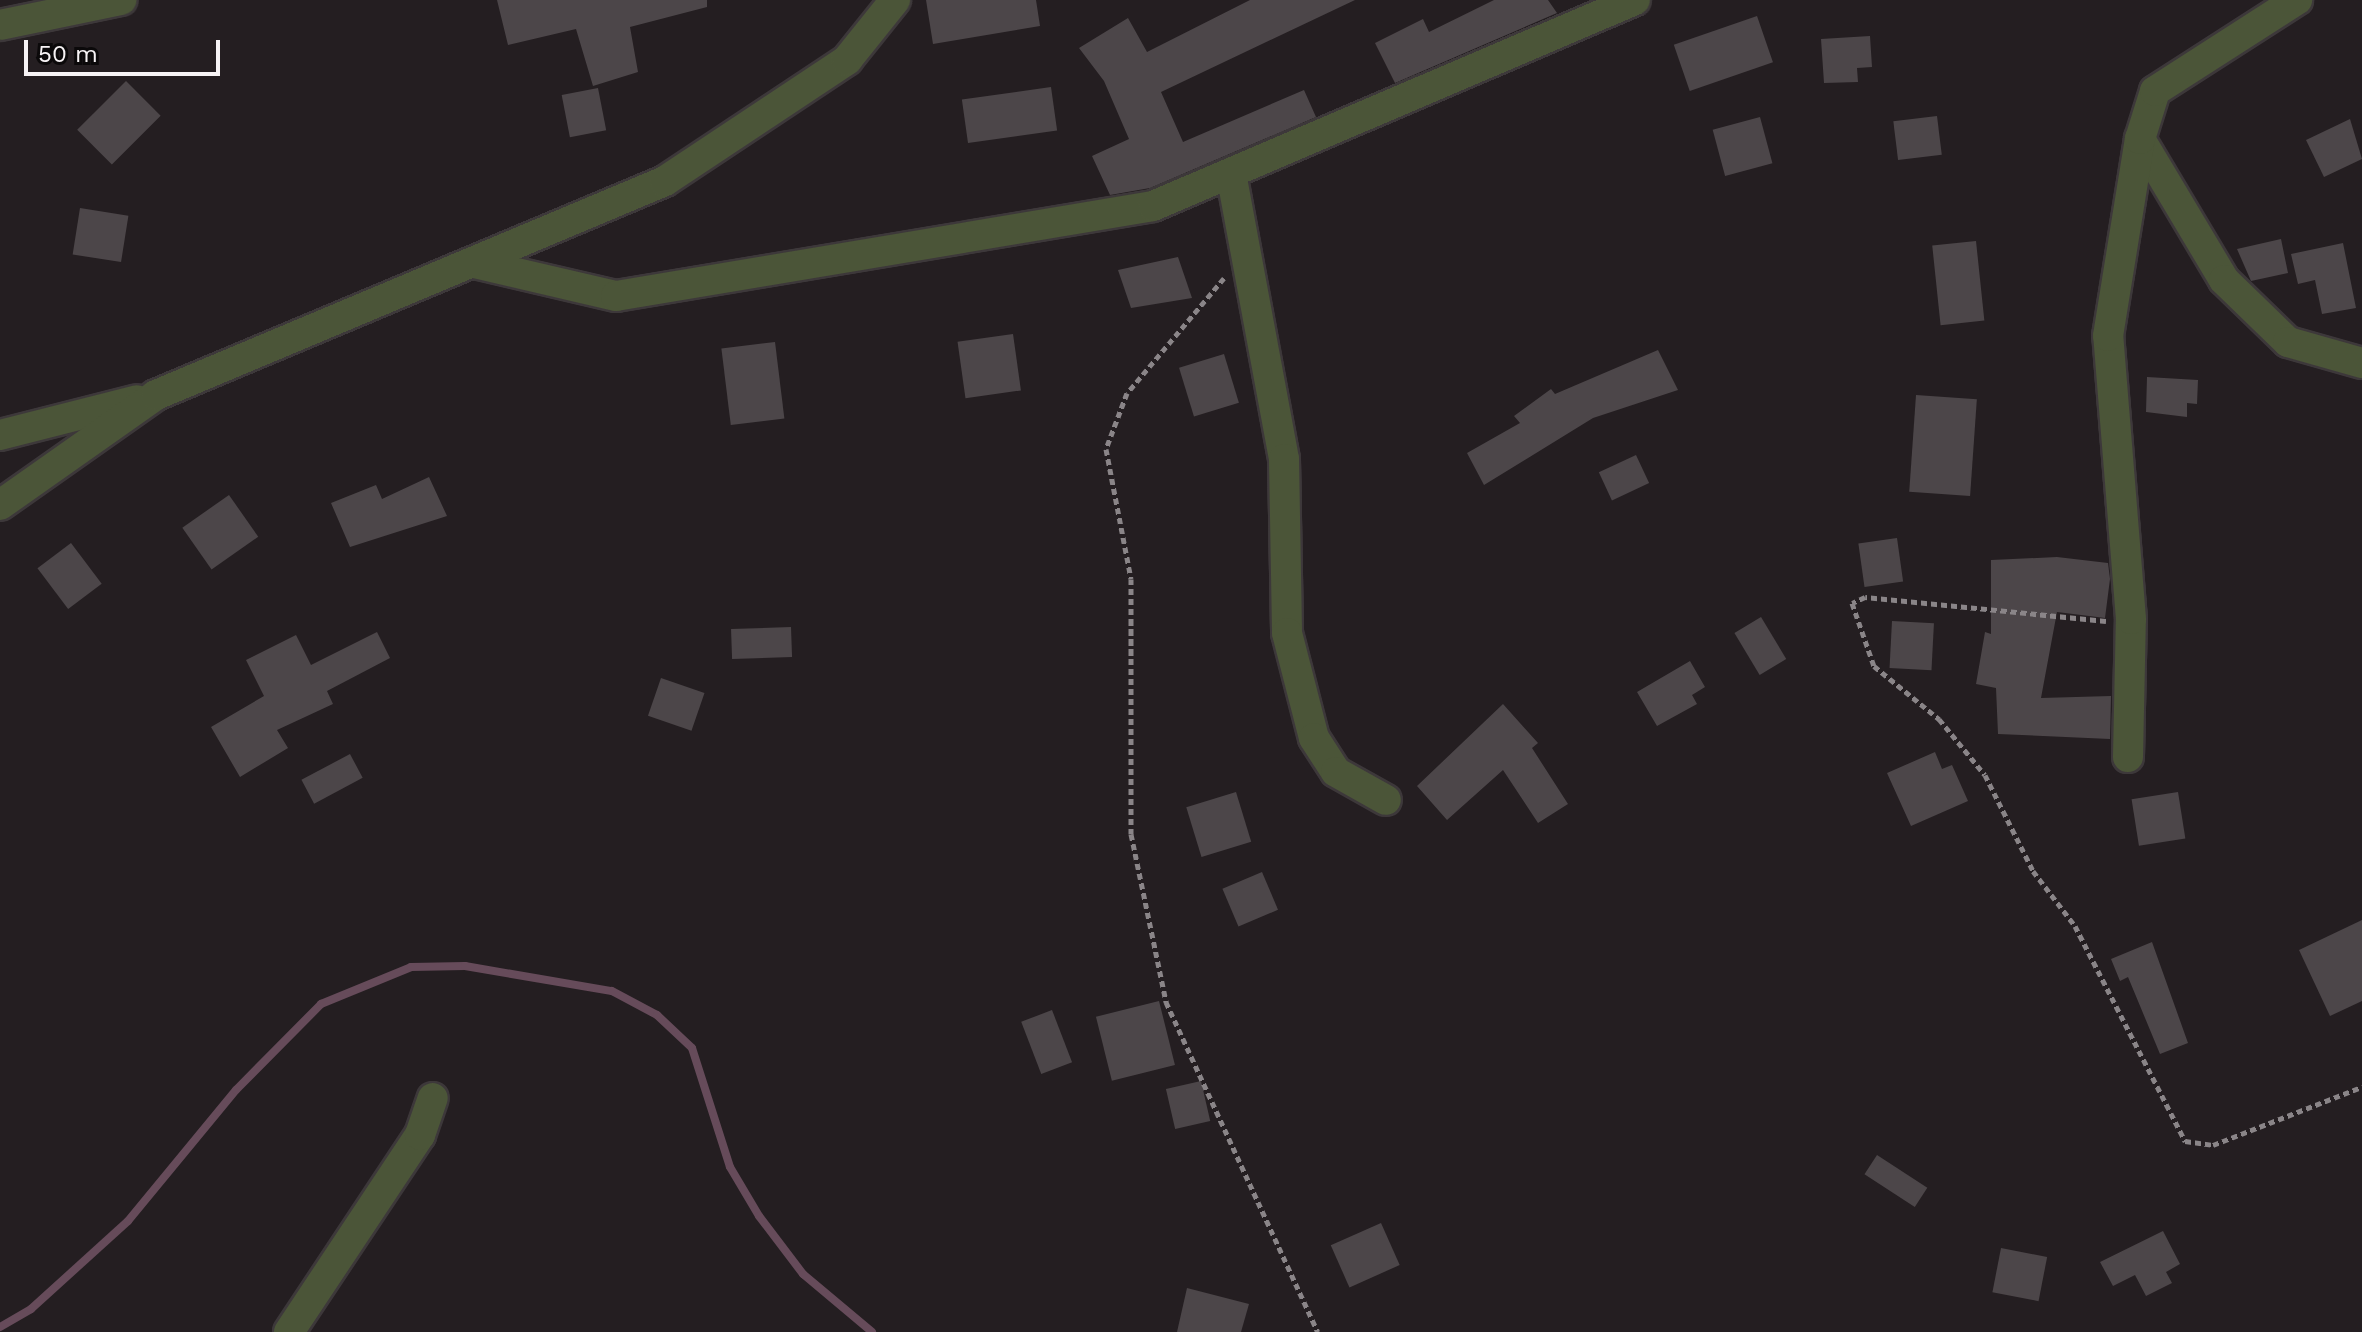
<!DOCTYPE html>
<html>
<head>
<meta charset="utf-8">
<style>
  body { margin:0 }
  #map { position:relative; width:2362px; height:1332px; overflow:hidden; background:#241e21; font-family:"Work Sans",sans-serif }
  div>[style] { position:absolute }
  .stream>* { height:8px; margin:-4px; padding:0 4px; transform-origin:4px; border-radius:4px; background:#664b5a }
  .building>* { inset:0; background:#4c4649; transform-origin:0 0 }
  .path>* { height:5px; margin-top:-2.5px; transform-origin:0; background:repeating-linear-gradient(90deg,#8a8588 0 6px,transparent 0 10px) }
  .roads { filter:drop-shadow(2px 0 #3d383a) drop-shadow(-2px 0 #3d383a) drop-shadow(0 2px #3d383a) drop-shadow(0 -2px #3d383a) }
  .minor>* { height:30px; margin:-15px; padding:0 15px; transform-origin:15px; border-radius:15px; background:#4b5538 }
  span { translate:-50% -50%; white-space:nowrap; text-align:center; line-height:1.15; -webkit-text-stroke:6px #0b090a; paint-order:stroke }
  .scale { position:absolute; left:24px; top:40px; width:196px; height:36px; box-sizing:border-box; border:4px solid #f7f3f5; border-top:0; padding-left:10px; font-size:24px; line-height:28px; white-space:nowrap; color:#f7f3f5; -webkit-text-stroke:6px #0b090a; paint-order:stroke }
</style>
</head>
<body>
<div id="map">
  <div class="stream">
    <div style="left:0;top:1327px;width:36px;rotate:-30deg"></div>
    <div style="left:31px;top:1309px;width:131px;rotate:-42.2deg"></div>
    <div style="left:128px;top:1221px;width:170px;rotate:-50.5deg"></div>
    <div style="left:236px;top:1090px;width:121px;rotate:-45.3deg"></div>
    <div style="left:321px;top:1004px;width:97px;rotate:-22.3deg"></div>
    <div style="left:411px;top:967px;width:54px;rotate:-1.1deg"></div>
    <div style="left:465px;top:966px;width:149px;rotate:9.7deg"></div>
    <div style="left:612px;top:991px;width:51px;rotate:28.1deg"></div>
    <div style="left:657px;top:1015px;width:48px;rotate:43.3deg"></div>
    <div style="left:692px;top:1048px;width:125px;rotate:72.3deg"></div>
    <div style="left:730px;top:1167px;width:57px;rotate:59.4deg"></div>
    <div style="left:759px;top:1216px;width:73px;rotate:52.8deg"></div>
    <div style="left:803px;top:1274px;width:90px;rotate:40deg"></div>
  </div>
  <div class="building">
    <div style="clip-path:polygon(497px 0,707px 0,707px 7px,630px 27px,638px 72px,593px 86px,576px 29px,508px 45px)"></div>
    <div style="clip-path:polygon(926px 0,1036px 0,1040px 26px,933px 44px)"></div>
    <div style="clip-path:polygon(1250px 0,1355px 0,1161px 92px,1183px 142px,1304px 90px,1316px 117px,1150px 188px,1110px 195px,1092px 156px,1129px 139px,1104px 81px,1079px 48px,1128px 18px,1147px 52px)"></div>
    <div style="clip-path:polygon(1494px 0,1548px 0,1557px 13px,1395px 83px,1375px 43px,1423px 19px,1429px 32px)"></div>
    <div style="left:1757px;top:16px;width:49px;height:88px;rotate:71deg"></div>
    <div style="clip-path:polygon(1870px 36px,1872px 67px,1857px 68px,1858px 82px,1824px 83px,1821px 39px)"></div>
    <div style="left:126px;top:81px;width:49px;height:69px;rotate:45deg"></div>
    <div style="left:1051px;top:87px;width:44px;height:90px;rotate:82deg"></div>
    <div style="left:598px;top:88px;width:43px;height:37px;rotate:79deg"></div>
    <div style="left:1937px;top:116px;width:39px;height:44px;rotate:83deg"></div>
    <div style="left:1760px;top:117px;width:48px;height:49px;rotate:75deg"></div>
    <div style="clip-path:polygon(2350px 119px,2362px 159px,2324px 177px,2306px 140px)"></div>
    <div style="left:80px;top:208px;width:49px;height:47px;rotate:9deg"></div>
    <div style="clip-path:polygon(2281px 239px,2288px 273px,2251px 281px,2237px 249px)"></div>
    <div style="left:1976px;top:241px;width:80px;height:44px;rotate:84deg"></div>
    <div style="clip-path:polygon(2343px 243px,2356px 308px,2322px 314px,2315px 280px,2298px 284px,2291px 254px)"></div>
    <div style="clip-path:polygon(1178px 257px,1192px 298px,1131px 308px,1118px 270px)"></div>
    <div style="left:1013px;top:334px;width:57px;height:56px;rotate:82deg"></div>
    <div style="left:775px;top:342px;width:77px;height:54px;rotate:83deg"></div>
    <div style="clip-path:polygon(1658px 350px,1678px 390px,1593px 418px,1484px 485px,1467px 453px,1520px 423px,1514px 416px,1551px 389px,1555px 394px)"></div>
    <div style="left:1224px;top:354px;width:51px;height:47px;rotate:73deg"></div>
    <div style="clip-path:polygon(2147px 377px,2198px 380px,2197px 404px,2187px 403px,2187px 417px,2146px 412px)"></div>
    <div style="left:1916px;top:395px;width:61px;height:97px;rotate:4deg"></div>
    <div style="left:1636px;top:455px;width:31px;height:41px;rotate:65deg"></div>
    <div style="clip-path:polygon(429px 477px,447px 516px,350px 547px,331px 503px,376px 485px,382px 499px)"></div>
    <div style="left:229px;top:495px;width:51px;height:57px;rotate:55deg"></div>
    <div style="left:1897px;top:538px;width:44px;height:39px;rotate:82deg"></div>
    <div style="left:71px;top:543px;width:51px;height:42px;rotate:53deg"></div>
    <div style="clip-path:polygon(2057px 557px,2108px 563px,2110px 579px,2105px 618px,2057px 612px,2041px 698px,2111px 696px,2110px 739px,1998px 734px,1996px 688px,1976px 684px,1985px 632px,1991px 634px,1991px 560px)"></div>
    <div style="left:1761px;top:617px;width:49px;height:31px;rotate:59deg"></div>
    <div style="left:1892px;top:621px;width:42px;height:47px;rotate:3deg"></div>
    <div style="left:791px;top:627px;width:30px;height:60px;rotate:88deg"></div>
    <div style="clip-path:polygon(377px 632px,390px 658px,327px 691px,333px 704px,277px 730px,288px 748px,240px 777px,211px 727px,264px 696px,246px 660px,296px 635px,311px 665px)"></div>
    <div style="clip-path:polygon(1690px 661px,1705px 687px,1692px 695px,1697px 704px,1657px 726px,1637px 692px)"></div>
    <div style="left:661px;top:678px;width:46px;height:40px;rotate:19deg"></div>
    <div style="clip-path:polygon(1503px 704px,1538px 743px,1532px 748px,1568px 804px,1538px 823px,1503px 770px,1447px 820px,1417px 786px)"></div>
    <div style="clip-path:polygon(1935px 752px,1942px 769px,1952px 765px,1968px 801px,1911px 826px,1887px 773px)"></div>
    <div style="left:350px;top:754px;width:27px;height:55px;rotate:62deg"></div>
    <div style="left:1236px;top:792px;width:52px;height:52px;rotate:73deg"></div>
    <div style="left:2178px;top:792px;width:47px;height:47px;rotate:81deg"></div>
    <div style="left:1262px;top:872px;width:41px;height:43px;rotate:67deg"></div>
    <div style="clip-path:polygon(2362px 920px,2362px 1001px,2330px 1016px,2299px 950px)"></div>
    <div style="clip-path:polygon(2152px 942px,2188px 1043px,2160px 1054px,2128px 977px,2120px 981px,2111px 959px)"></div>
    <div style="left:1159px;top:1001px;width:66px;height:65px;rotate:76deg"></div>
    <div style="left:1052px;top:1010px;width:56px;height:33px;rotate:69deg"></div>
    <div style="left:1201px;top:1081px;width:41px;height:36px;rotate:77deg"></div>
    <div style="left:1877px;top:1155px;width:60px;height:23px;rotate:33deg"></div>
    <div style="left:1381px;top:1223px;width:46px;height:55px;rotate:66deg"></div>
    <div style="clip-path:polygon(2163px 1231px,2180px 1264px,2166px 1272px,2172px 1283px,2146px 1296px,2135px 1275px,2113px 1286px,2100px 1262px)"></div>
    <div style="left:2001px;top:1248px;width:47px;height:45px;rotate:11deg"></div>
    <div style="clip-path:polygon(1187px 1288px,1249px 1304px,1241px 1332px,1177px 1332px)"></div>
  </div>
  <div class="path">
    <div style="left:1224px;top:278px;width:150px;rotate:130.1deg"></div>
    <div style="left:1127px;top:393px;width:60px;rotate:110.6deg"></div>
    <div style="left:1106px;top:449px;width:132px;rotate:79.1deg"></div>
    <div style="left:1131px;top:579px;width:255px;rotate:90deg"></div>
    <div style="left:1131px;top:834px;width:172px;rotate:78.2deg"></div>
    <div style="left:1166px;top:1002px;width:363px;rotate:65.3deg"></div>
    <div style="left:2106px;top:621px;width:242px;rotate:-174.3deg"></div>
    <div style="left:1865px;top:597px;width:14px;rotate:155deg"></div>
    <div style="left:1852px;top:603px;width:67px;rotate:70.8deg"></div>
    <div style="left:1874px;top:666px;width:84px;rotate:39.2deg"></div>
    <div style="left:1939px;top:719px;width:72px;rotate:50.6deg"></div>
    <div style="left:1985px;top:775px;width:107px;rotate:63.4deg"></div>
    <div style="left:2033px;top:871px;width:69px;rotate:52.6deg"></div>
    <div style="left:2075px;top:926px;width:242px;rotate:62.9deg"></div>
    <div style="left:2185px;top:1141px;width:28px;rotate:8deg"></div>
    <div style="left:2213px;top:1145px;width:160px;rotate:-21.3deg"></div>
  </div>
  <div class="roads">
    <div class="minor">
      <div style="left:0;top:25px;width:124px;rotate:-11.7deg"></div>
      <div style="left:2140px;top:139px;width:164px;rotate:59.2deg"></div>
      <div style="left:2224px;top:280px;width:89px;rotate:44.1deg"></div>
      <div style="left:2288px;top:342px;width:77px;rotate:15.8deg"></div>
      <div style="left:1231px;top:173px;width:291px;rotate:79.5deg"></div>
      <div style="left:1284px;top:459px;width:174px;rotate:89deg"></div>
      <div style="left:1287px;top:633px;width:108px;rotate:75.6deg"></div>
      <div style="left:1314px;top:738px;width:40px;rotate:57.1deg"></div>
      <div style="left:1336px;top:772px;width:57px;rotate:29.2deg"></div>
      <div style="left:474px;top:263px;width:146px;rotate:13.1deg"></div>
      <div style="left:616px;top:296px;width:544px;rotate:-9.51deg"></div>
      <div style="left:1153px;top:206px;width:524px;rotate:-23.14deg"></div>
      <div style="left:0;top:435px;width:141px;rotate:-14.3deg"></div>
      <div style="left:0;top:505px;width:191px;rotate:-35.2deg"></div>
      <div style="left:156px;top:395px;width:552px;rotate:-22.8deg"></div>
      <div style="left:665px;top:181px;width:219px;rotate:-33.6deg"></div>
      <div style="left:847px;top:60px;width:77px;rotate:-51.3deg"></div>
      <div style="left:2128px;top:757px;width:138px;rotate:-88.8deg"></div>
      <div style="left:2131px;top:619px;width:284px;rotate:-94.6deg"></div>
      <div style="left:2108px;top:336px;width:200px;rotate:-80.8deg"></div>
      <div style="left:2140px;top:139px;width:50px;rotate:-72.6deg"></div>
      <div style="left:2155px;top:91px;width:169px;rotate:-32.7deg"></div>
      <div style="left:289px;top:1332px;width:237px;rotate:-56.4deg"></div>
      <div style="left:420px;top:1135px;width:39px;rotate:-71deg"></div>
    </div>
  </div>
  <div class="scale">50 m</div>
</div>
</body>
</html>
